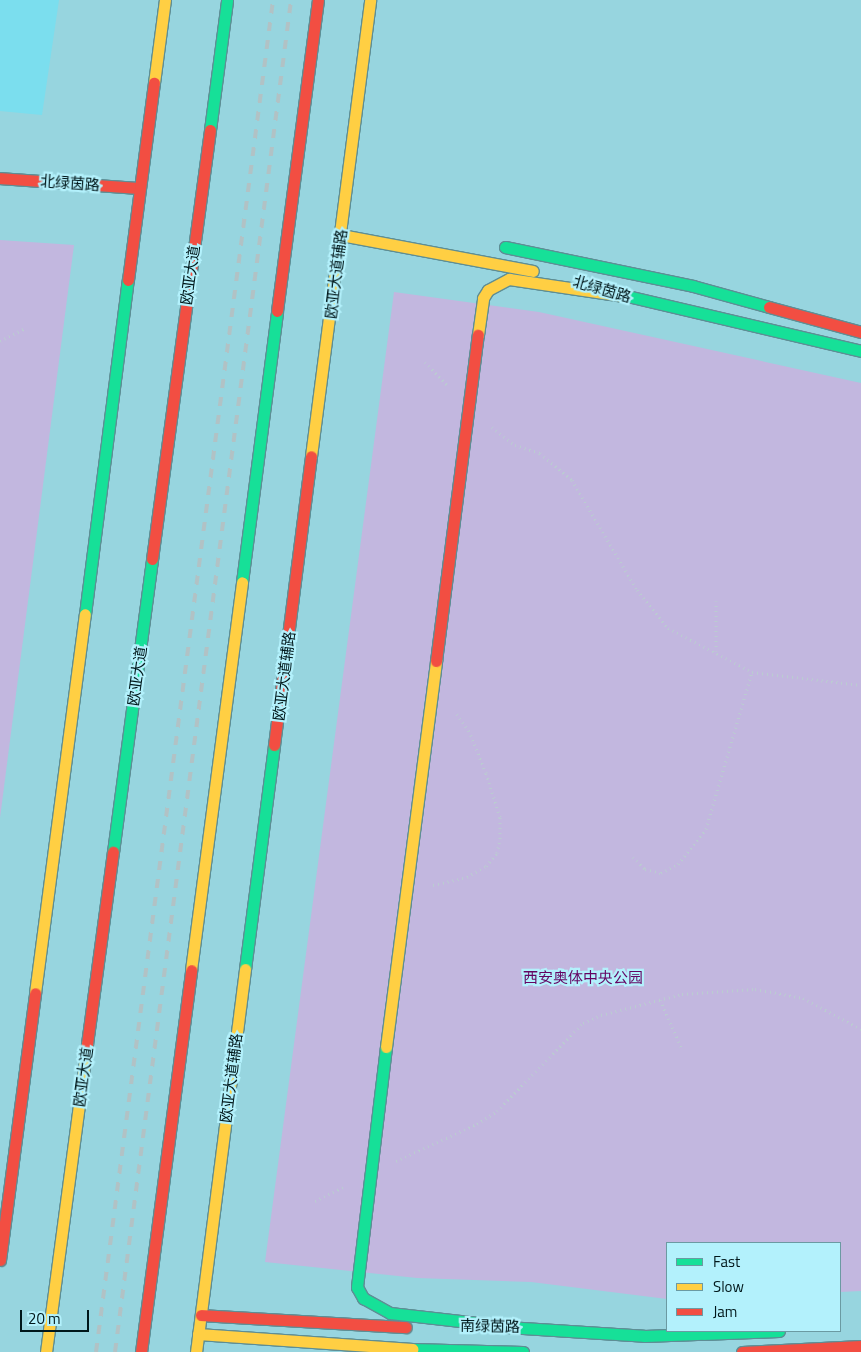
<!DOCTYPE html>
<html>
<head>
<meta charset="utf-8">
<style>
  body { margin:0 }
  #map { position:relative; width:861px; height:1352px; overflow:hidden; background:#97d5df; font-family:"Titillium Web","Noto Sans SC",sans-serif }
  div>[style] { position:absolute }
  .built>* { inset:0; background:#7bdeee }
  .green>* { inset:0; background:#c2b7df }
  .path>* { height:3px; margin-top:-1.5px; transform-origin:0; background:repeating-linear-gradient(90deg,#baccd0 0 1px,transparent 0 5px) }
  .roads { filter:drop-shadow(1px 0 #5e8e95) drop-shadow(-1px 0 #5e8e95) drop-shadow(0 1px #5e8e95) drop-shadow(0 -1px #5e8e95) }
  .fast>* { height:11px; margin:-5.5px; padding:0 5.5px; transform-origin:5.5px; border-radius:5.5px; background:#16e098 }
  .slow>* { height:11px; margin:-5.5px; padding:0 5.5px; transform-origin:5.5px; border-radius:5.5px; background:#ffcf43 }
  .jam>* { height:11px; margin:-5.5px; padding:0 5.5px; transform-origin:5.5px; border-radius:5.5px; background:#f24e42 }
  .rail>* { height:4px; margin-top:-2px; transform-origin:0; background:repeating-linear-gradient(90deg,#b1c2c5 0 9px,transparent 0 18px) }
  span { translate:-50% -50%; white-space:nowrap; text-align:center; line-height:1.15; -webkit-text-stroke:4.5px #b3f1fc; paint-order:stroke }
  .street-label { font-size:15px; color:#00171a }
  .park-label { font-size:15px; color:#640462 }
  .legend { position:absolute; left:666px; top:1242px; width:175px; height:90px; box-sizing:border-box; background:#b3f1fc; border:1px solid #6b9aa2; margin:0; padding:6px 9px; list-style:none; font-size:15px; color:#00171a }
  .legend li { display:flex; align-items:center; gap:10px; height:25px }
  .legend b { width:25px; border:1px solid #6b9aa2 }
  .scale { position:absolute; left:20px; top:1310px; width:69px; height:22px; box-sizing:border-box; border:2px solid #00171a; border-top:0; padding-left:6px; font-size:15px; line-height:18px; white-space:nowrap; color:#00171a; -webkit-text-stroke:4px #b3f1fc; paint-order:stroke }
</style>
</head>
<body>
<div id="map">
  <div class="built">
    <div style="clip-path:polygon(0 0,59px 0,42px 115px,0 111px)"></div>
  </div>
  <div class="green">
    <div style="clip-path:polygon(0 240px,74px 245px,0 818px)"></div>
    <div style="clip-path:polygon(394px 292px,539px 312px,861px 383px,861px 1291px,840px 1292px,840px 1243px,667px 1243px,667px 1299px,531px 1282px,417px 1278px,265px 1262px)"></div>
  </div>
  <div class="path">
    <div style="left:0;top:341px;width:29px;rotate:-27deg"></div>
    <div style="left:425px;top:362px;width:32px;rotate:46deg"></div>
    <div style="left:492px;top:427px;width:29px;rotate:38deg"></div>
    <div style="left:515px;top:445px;width:26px;rotate:18deg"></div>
    <div style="left:540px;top:453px;width:42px;rotate:40.2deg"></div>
    <div style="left:572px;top:480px;width:128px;rotate:59.4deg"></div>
    <div style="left:637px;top:590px;width:49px;rotate:50.8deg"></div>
    <div style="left:668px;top:628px;width:95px;rotate:27.6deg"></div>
    <div style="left:752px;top:672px;width:110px;rotate:6.8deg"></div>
    <div style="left:716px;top:651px;width:50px;rotate:-90deg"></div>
    <div style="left:633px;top:857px;width:17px;rotate:45deg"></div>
    <div style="left:645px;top:869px;width:16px;rotate:14deg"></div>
    <div style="left:661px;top:873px;width:19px;rotate:-28deg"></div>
    <div style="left:678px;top:864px;width:45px;rotate:-51.3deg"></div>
    <div style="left:706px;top:829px;width:164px;rotate:-73.7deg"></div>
    <div style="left:433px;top:885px;width:35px;rotate:-13deg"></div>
    <div style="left:467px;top:877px;width:22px;rotate:-30deg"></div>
    <div style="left:486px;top:866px;width:17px;rotate:-50deg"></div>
    <div style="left:497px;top:853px;width:14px;rotate:-78deg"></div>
    <div style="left:500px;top:839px;width:22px;rotate:-90deg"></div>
    <div style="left:500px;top:817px;width:46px;rotate:-107.7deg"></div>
    <div style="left:486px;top:773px;width:45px;rotate:-112deg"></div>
    <div style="left:469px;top:731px;width:24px;rotate:-125deg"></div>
    <div style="left:660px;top:1000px;width:54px;rotate:65.8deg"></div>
    <div style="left:396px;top:1161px;width:89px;rotate:-24.6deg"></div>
    <div style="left:477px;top:1124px;width:24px;rotate:-33deg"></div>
    <div style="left:497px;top:1111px;width:123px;rotate:-45.7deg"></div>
    <div style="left:583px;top:1023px;width:20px;rotate:-24deg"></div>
    <div style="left:601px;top:1015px;width:84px;rotate:-14.5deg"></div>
    <div style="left:682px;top:994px;width:73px;rotate:-3.9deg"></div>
    <div style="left:755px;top:989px;width:49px;rotate:10.6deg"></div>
    <div style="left:803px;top:998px;width:66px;rotate:28.1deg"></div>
    <div style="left:315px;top:1201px;width:32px;rotate:-26deg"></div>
  </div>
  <div class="roads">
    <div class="fast">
      <div style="left:210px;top:130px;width:131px;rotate:-82.5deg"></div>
      <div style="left:505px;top:247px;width:192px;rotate:11.7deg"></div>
      <div style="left:693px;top:286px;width:79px;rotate:15.4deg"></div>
      <div style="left:606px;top:291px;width:262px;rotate:13.2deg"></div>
      <div style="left:242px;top:582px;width:273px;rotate:-82.6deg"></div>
      <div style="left:85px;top:614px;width:337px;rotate:-82.7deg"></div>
      <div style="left:113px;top:852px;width:296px;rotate:-82.4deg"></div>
      <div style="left:245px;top:969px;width:226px;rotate:-82.6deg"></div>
      <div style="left:386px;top:1047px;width:242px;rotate:96.9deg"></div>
      <div style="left:357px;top:1287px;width:13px;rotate:61deg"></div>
      <div style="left:363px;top:1298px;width:31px;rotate:29deg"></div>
      <div style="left:390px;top:1313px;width:106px;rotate:6.5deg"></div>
      <div style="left:476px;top:1325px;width:168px;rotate:3.7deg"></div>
      <div style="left:644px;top:1336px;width:135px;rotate:-2.1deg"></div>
      <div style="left:412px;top:1349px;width:111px;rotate:1.5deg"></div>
    </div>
    <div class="slow">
      <div style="left:154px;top:83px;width:84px;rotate:-82.5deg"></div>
      <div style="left:341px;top:235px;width:195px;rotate:10.6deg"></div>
      <div style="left:478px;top:335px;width:37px;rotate:-82deg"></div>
      <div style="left:483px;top:298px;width:9px;rotate:-58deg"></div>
      <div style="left:488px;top:290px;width:24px;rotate:-28deg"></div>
      <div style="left:509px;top:279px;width:116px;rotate:8.4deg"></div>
      <div style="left:311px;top:456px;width:460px;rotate:-82.6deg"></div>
      <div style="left:191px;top:970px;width:391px;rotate:-82.5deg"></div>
      <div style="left:35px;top:993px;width:382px;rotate:-82.5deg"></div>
      <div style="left:386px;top:1047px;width:389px;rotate:-82.6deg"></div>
      <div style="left:198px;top:1334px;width:215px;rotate:4deg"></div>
      <div style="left:46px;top:1352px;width:311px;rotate:-82.4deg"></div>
      <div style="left:196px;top:1352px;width:386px;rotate:-82.7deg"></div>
    </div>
    <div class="jam">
      <div style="left:0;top:178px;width:140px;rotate:4.1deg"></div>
      <div style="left:128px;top:280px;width:199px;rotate:-82.5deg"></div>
      <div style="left:769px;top:307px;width:95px;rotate:15.2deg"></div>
      <div style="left:277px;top:311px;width:314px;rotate:-82.5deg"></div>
      <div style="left:152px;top:559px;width:433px;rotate:-82.3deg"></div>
      <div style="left:436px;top:661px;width:329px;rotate:-82.7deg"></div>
      <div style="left:274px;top:745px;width:291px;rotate:-82.7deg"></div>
      <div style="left:87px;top:1044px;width:194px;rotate:-82.3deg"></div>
      <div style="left:0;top:1260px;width:269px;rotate:-82.5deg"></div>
      <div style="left:201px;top:1315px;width:205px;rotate:3.4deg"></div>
      <div style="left:141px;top:1352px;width:385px;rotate:-82.5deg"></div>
      <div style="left:742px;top:1352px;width:119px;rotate:-2.9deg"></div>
    </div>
  </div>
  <div class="rail">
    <div style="left:96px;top:1352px;width:1364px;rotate:-82.54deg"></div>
    <div style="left:115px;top:1352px;width:1363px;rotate:-82.58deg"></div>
  </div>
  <div class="street-label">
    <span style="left:70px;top:183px;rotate:4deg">北绿茵路</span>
    <span style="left:336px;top:274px;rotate:-83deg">欧亚大道辅路</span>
    <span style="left:190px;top:275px;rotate:-82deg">欧亚大道</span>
    <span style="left:602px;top:289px;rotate:16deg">北绿茵路</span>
    <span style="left:137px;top:676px;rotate:-82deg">欧亚大道</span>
    <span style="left:284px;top:676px;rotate:-83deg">欧亚大道辅路</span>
    <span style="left:83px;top:1077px;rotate:-82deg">欧亚大道</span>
    <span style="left:231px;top:1078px;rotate:-83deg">欧亚大道辅路</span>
    <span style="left:490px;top:1326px;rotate:1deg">南绿茵路</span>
  </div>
  <div class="park-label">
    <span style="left:583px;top:978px">西安奥体中央公园</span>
  </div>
  <ul class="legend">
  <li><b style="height:6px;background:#16e098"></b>Fast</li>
  <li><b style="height:6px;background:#ffcf43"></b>Slow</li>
  <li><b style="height:6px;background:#f24e42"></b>Jam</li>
  </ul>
  <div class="scale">20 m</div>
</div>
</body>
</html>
